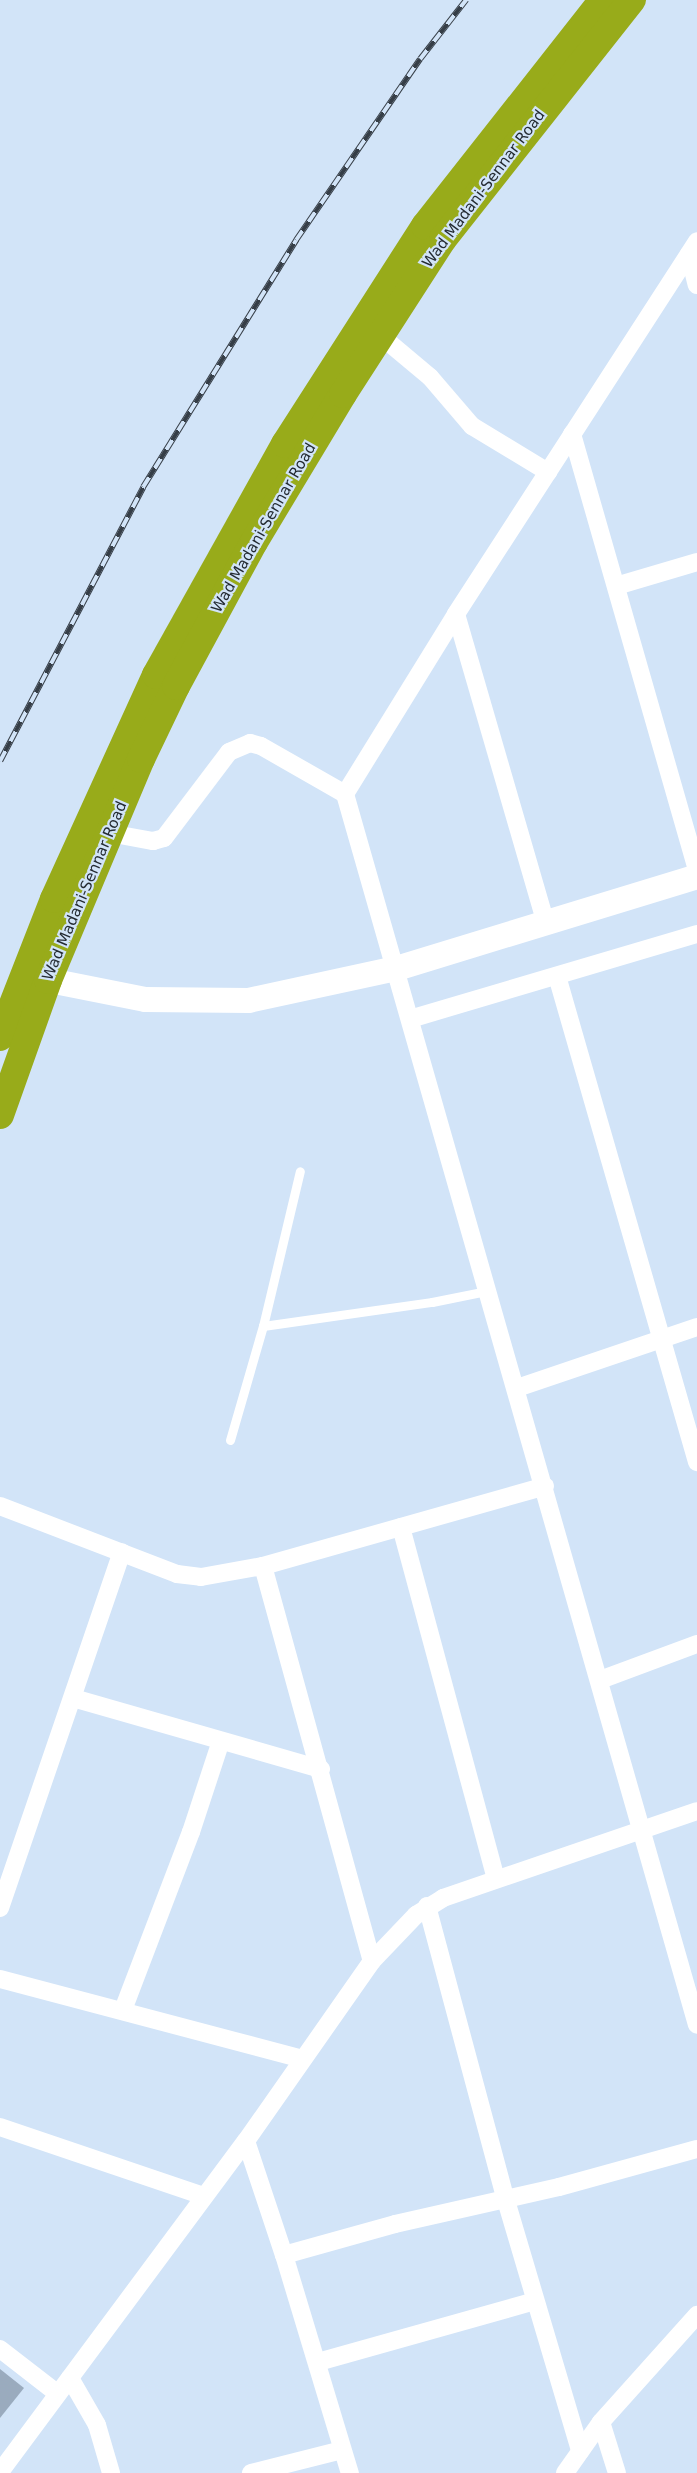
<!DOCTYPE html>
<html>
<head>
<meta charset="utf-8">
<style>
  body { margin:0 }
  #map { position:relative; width:697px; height:2473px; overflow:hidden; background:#d2e4f8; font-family:"DejaVu Sans",sans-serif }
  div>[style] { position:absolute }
  .building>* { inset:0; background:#9aabbe }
  .lane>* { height:9px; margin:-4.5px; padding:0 4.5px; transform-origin:4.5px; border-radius:4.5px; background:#fff }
  .street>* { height:18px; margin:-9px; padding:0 9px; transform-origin:9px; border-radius:9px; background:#fff }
  .secondary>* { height:25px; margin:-12.5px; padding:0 12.5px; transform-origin:12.5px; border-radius:12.5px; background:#fff }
  .highway>* { height:28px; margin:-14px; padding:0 14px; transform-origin:14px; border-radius:14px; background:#98ab1a }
  .rail>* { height:5.5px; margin-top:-2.75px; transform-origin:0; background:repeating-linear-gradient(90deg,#d2e4f8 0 11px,#363e47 0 22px); box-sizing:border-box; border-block:1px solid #363e47 }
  span { translate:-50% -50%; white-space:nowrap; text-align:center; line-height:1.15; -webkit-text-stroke:4.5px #d2e4f8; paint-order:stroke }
  .street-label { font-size:15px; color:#242b32 }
</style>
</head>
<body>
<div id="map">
  <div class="building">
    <div style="clip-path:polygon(0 2369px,24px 2388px,0 2418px)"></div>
  </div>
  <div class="lane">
    <div style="left:263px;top:1326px;width:171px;rotate:-8.1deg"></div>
    <div style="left:432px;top:1302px;width:55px;rotate:-11.5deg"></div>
    <div style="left:230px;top:1440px;width:119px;rotate:-73.9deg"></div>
    <div style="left:263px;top:1326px;width:159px;rotate:-76.6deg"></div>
  </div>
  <div class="street">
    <div style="left:689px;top:254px;width:32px;rotate:76deg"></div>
    <div style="left:381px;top:336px;width:64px;rotate:39.9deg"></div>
    <div style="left:430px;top:377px;width:65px;rotate:49.4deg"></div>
    <div style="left:472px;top:426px;width:89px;rotate:31.2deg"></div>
    <div style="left:572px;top:434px;width:455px;rotate:74deg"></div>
    <div style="left:616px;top:586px;width:84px;rotate:-16.5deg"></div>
    <div style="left:456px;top:614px;width:323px;rotate:73.8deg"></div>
    <div style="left:345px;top:794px;width:211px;rotate:-58.3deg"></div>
    <div style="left:456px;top:614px;width:444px;rotate:-57.1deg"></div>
    <div style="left:109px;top:833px;width:45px;rotate:10.3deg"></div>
    <div style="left:153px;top:841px;width:11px;rotate:-15deg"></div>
    <div style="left:164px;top:838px;width:108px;rotate:-52.9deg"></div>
    <div style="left:229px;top:752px;width:23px;rotate:-23deg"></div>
    <div style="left:250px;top:743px;width:11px;rotate:15deg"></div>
    <div style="left:261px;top:746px;width:97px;rotate:29.7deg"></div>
    <div style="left:345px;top:794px;width:1280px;rotate:74.04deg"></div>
    <div style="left:557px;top:976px;width:506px;rotate:73.93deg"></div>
    <div style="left:410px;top:1019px;width:299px;rotate:-16.5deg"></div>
    <div style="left:517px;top:1388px;width:190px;rotate:-18.7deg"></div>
    <div style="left:0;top:1506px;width:190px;rotate:21deg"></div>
    <div style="left:177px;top:1574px;width:24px;rotate:7deg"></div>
    <div style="left:201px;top:1577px;width:63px;rotate:-10.1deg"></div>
    <div style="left:263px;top:1566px;width:293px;rotate:-15.8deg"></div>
    <div style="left:401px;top:1527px;width:364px;rotate:74.9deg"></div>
    <div style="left:263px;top:1566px;width:410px;rotate:74.6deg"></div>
    <div style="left:600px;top:1680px;width:103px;rotate:-20.4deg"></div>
    <div style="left:73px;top:1698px;width:258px;rotate:16deg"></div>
    <div style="left:427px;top:1906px;width:301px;rotate:75deg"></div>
    <div style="left:505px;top:2197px;width:265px;rotate:73.5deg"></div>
    <div style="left:0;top:1908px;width:376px;rotate:-71.1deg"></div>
    <div style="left:0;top:1979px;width:312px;rotate:14.8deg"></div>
    <div style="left:123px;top:2010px;width:191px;rotate:-69.1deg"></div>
    <div style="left:191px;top:1832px;width:96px;rotate:-71.8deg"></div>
    <div style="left:0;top:2127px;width:215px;rotate:18.7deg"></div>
    <div style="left:246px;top:2141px;width:120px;rotate:71.6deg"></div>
    <div style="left:284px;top:2255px;width:228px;rotate:73.2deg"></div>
    <div style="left:284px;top:2255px;width:115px;rotate:-15.6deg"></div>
    <div style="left:395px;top:2224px;width:168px;rotate:-12.7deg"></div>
    <div style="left:559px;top:2187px;width:143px;rotate:-15.4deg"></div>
    <div style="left:0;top:2349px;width:72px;rotate:37.7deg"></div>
    <div style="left:318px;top:2362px;width:225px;rotate:-15.7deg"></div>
    <div style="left:70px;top:2378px;width:54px;rotate:60.1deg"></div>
    <div style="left:97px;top:2425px;width:50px;rotate:73.7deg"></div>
    <div style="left:601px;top:2422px;width:53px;rotate:72.6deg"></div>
    <div style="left:0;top:2472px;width:412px;rotate:-53.4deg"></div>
    <div style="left:246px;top:2141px;width:220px;rotate:-55deg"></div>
    <div style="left:372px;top:1961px;width:64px;rotate:-46.3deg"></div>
    <div style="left:416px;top:1915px;width:32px;rotate:-32deg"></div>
    <div style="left:443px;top:1898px;width:268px;rotate:-18.9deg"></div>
    <div style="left:251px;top:2473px;width:94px;rotate:-14.2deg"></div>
    <div style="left:565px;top:2473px;width:62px;rotate:-54.8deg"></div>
    <div style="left:601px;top:2422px;width:144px;rotate:-48.1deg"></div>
  </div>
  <div class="secondary">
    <div style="left:29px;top:976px;width:118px;rotate:11.2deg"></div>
    <div style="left:145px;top:999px;width:103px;rotate:0.6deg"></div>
    <div style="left:248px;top:1000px;width:151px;rotate:-12.2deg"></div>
    <div style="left:396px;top:968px;width:315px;rotate:-17deg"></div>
  </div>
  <div class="highway">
    <div style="left:0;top:1037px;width:148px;rotate:-68.6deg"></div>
    <div style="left:54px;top:899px;width:246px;rotate:-65.5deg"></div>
    <div style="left:156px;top:675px;width:265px;rotate:-60.8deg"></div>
    <div style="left:285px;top:444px;width:259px;rotate:-57.3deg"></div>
    <div style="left:425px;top:226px;width:288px;rotate:-51.8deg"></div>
    <div style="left:0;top:1115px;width:143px;rotate:-70.4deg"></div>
    <div style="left:48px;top:980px;width:240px;rotate:-67.2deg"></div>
    <div style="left:141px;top:759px;width:81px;rotate:-64.4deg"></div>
    <div style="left:176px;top:686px;width:164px;rotate:-61.6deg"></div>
    <div style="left:254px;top:542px;width:173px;rotate:-59deg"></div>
    <div style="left:343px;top:394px;width:184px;rotate:-57.2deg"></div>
    <div style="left:443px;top:239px;width:305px;rotate:-51.7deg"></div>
  </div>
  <div class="rail">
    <div style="left:0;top:761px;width:309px;rotate:-62.4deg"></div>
    <div style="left:143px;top:487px;width:291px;rotate:-58.2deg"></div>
    <div style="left:296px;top:240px;width:219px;rotate:-55.6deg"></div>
    <div style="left:420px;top:59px;width:75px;rotate:-52.1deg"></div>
  </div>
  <div class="street-label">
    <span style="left:484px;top:189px;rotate:-53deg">Wad Madani-Sennar Road</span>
    <span style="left:264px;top:528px;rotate:-60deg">Wad Madani-Sennar Road</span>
    <span style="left:85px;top:891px;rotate:-67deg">Wad Madani-Sennar Road</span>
  </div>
</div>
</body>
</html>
